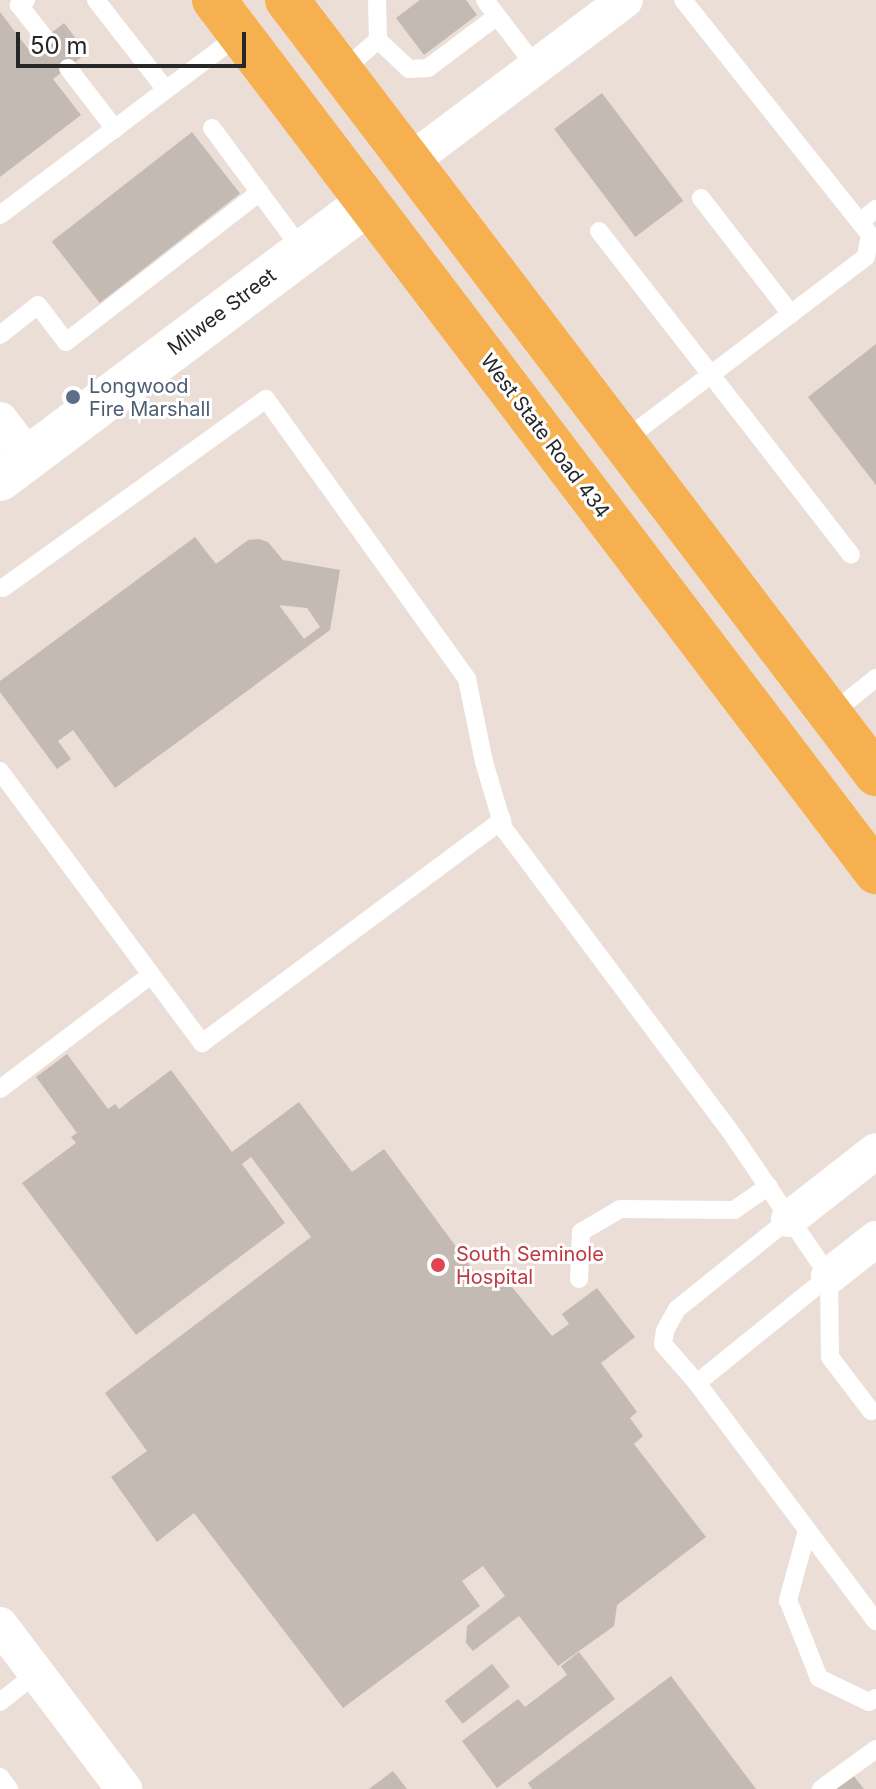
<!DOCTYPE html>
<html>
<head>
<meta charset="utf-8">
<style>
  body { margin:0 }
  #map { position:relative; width:876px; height:1789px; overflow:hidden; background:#ebded7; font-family:Inter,sans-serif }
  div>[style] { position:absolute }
  .building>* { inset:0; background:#c2bab3; transform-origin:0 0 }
  .service>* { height:18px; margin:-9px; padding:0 9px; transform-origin:9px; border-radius:9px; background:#fff }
  .minor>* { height:36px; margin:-18px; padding:0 18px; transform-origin:18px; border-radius:18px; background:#fff }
  .tertiary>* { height:44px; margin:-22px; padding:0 22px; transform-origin:22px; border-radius:22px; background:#fff }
  .primary>* { height:44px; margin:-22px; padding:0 22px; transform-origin:22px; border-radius:22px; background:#f7b04f }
  .dots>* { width:22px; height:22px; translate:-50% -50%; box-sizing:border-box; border:4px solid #fff; border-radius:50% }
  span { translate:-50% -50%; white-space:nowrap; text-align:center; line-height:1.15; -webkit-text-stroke:6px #fff; paint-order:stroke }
  .street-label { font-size:20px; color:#272727 }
  .service-label { font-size:20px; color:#4e5e75 }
  .left { translate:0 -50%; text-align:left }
  .health-label { font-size:20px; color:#be3a42 }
  .scale { position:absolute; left:16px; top:32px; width:230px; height:36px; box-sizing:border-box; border:4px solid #272727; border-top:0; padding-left:10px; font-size:24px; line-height:28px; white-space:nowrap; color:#272727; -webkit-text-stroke:6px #fff; paint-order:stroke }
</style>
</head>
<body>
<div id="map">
  <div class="building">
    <div style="clip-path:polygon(420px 0,466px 0,477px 15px,424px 55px,396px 18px)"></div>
    <div style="clip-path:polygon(0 12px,29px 50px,64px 23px,87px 53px,53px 79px,81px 115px,0 177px)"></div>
    <div style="left:602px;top:93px;width:135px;height:60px;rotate:53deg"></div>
    <div style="left:192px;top:132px;width:78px;height:178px;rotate:52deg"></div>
    <div style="clip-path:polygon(876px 344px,876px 485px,808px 397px)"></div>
    <div style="clip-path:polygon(evenodd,195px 537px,216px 564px,248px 540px,259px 539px,268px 542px,283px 560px,340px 570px,330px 630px,115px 788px,73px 730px,58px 741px,71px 759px,57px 769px,0 692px,0 681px,195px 537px,279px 605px,307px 608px,320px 627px,304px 639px,279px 605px)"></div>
    <div style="clip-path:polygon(67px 1054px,108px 1109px,115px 1104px,119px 1109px,171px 1070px,232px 1152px,299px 1102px,352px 1172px,384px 1149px,485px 1286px,503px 1276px,552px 1336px,569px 1324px,562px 1314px,597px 1288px,635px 1337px,601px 1363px,637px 1412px,630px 1418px,643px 1436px,634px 1444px,706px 1537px,617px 1605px,614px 1626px,558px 1666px,519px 1616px,473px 1651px,466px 1643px,467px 1626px,505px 1596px,483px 1566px,462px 1581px,480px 1606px,343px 1708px,194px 1513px,157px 1542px,111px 1477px,147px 1451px,105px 1393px,311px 1237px,251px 1157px,242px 1164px,285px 1223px,136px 1335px,22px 1183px,76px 1143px,71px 1137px,77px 1133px,36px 1077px)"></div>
    <div style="clip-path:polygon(579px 1652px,615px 1699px,497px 1788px,462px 1741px,518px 1699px,525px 1707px,567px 1675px,561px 1666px)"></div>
    <div style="left:492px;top:1664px;width:29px;height:60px;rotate:52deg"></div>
    <div style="clip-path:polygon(671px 1676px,756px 1789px,532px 1789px,528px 1783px)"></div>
    <div style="clip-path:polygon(393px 1771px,407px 1789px,369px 1789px)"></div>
    <div style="clip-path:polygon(853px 1775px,864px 1789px,835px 1789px)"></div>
  </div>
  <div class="service">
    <div style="left:26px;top:0;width:9px;rotate:144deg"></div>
    <div style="left:19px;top:5px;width:42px;rotate:51.8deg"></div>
    <div style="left:96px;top:0;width:114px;rotate:52.1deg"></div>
    <div style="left:485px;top:0;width:84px;rotate:52.7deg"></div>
    <div style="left:378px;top:40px;width:42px;rotate:43.1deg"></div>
    <div style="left:409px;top:69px;width:19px;rotate:-3deg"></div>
    <div style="left:428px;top:68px;width:86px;rotate:-37deg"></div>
    <div style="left:68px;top:68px;width:77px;rotate:52.4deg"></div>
    <div style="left:341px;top:72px;width:49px;rotate:-40.9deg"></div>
    <div style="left:378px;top:40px;width:40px;rotate:-91.4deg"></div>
    <div style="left:212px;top:128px;width:153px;rotate:53.5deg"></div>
    <div style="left:701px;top:198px;width:147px;rotate:52.2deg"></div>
    <div style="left:0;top:215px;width:301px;rotate:-37deg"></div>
    <div style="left:860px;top:222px;width:21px;rotate:-39deg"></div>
    <div style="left:599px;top:231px;width:410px;rotate:52.1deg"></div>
    <div style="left:0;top:335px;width:48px;rotate:-38.3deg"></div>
    <div style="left:38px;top:305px;width:46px;rotate:52.9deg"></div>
    <div style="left:66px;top:342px;width:245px;rotate:-37.7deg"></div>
    <div style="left:622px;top:442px;width:306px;rotate:-37.2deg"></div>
    <div style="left:866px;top:257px;width:22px;rotate:-80deg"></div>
    <div style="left:870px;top:235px;width:300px;rotate:-128.5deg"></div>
    <div style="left:3px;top:588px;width:324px;rotate:-35.7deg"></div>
    <div style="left:266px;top:399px;width:345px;rotate:54.3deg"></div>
    <div style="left:467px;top:679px;width:85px;rotate:78.4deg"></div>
    <div style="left:484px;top:762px;width:70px;rotate:73.4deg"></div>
    <div style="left:504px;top:829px;width:377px;rotate:53.2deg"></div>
    <div style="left:730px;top:1131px;width:176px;rotate:55.7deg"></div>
    <div style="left:829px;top:1276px;width:81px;rotate:89.3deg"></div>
    <div style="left:830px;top:1357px;width:68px;rotate:52.8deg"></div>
    <div style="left:831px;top:714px;width:58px;rotate:-38.7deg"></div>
    <div style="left:0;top:771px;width:339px;rotate:53.4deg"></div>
    <div style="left:202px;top:1043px;width:374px;rotate:-36.6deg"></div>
    <div style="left:0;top:1089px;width:189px;rotate:-37.1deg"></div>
    <div style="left:789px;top:1219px;width:144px;rotate:141.2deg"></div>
    <div style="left:677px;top:1309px;width:25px;rotate:119deg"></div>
    <div style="left:665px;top:1331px;width:13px;rotate:99deg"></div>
    <div style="left:663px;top:1344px;width:52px;rotate:48.9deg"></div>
    <div style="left:697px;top:1383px;width:170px;rotate:-39deg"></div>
    <div style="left:579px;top:1279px;width:47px;rotate:-87.6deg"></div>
    <div style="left:581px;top:1232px;width:45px;rotate:-30.5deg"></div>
    <div style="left:620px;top:1209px;width:114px;rotate:0.5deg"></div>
    <div style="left:734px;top:1210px;width:42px;rotate:-34.4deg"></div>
    <div style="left:697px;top:1383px;width:298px;rotate:53.1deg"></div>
    <div style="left:807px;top:1531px;width:72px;rotate:105.4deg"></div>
    <div style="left:788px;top:1600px;width:84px;rotate:68.3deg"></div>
    <div style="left:819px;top:1678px;width:55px;rotate:25.6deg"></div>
    <div style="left:869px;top:1702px;width:8px;rotate:-30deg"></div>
    <div style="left:0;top:1702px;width:47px;rotate:-38.1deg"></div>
    <div style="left:0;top:1777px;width:15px;rotate:53deg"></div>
    <div style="left:821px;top:1789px;width:68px;rotate:-36deg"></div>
  </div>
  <div class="minor">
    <div style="left:409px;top:162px;width:270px;rotate:-36.9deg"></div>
    <div style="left:0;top:420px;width:48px;rotate:52.7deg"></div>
    <div style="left:789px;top:1219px;width:110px;rotate:-38deg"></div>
    <div style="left:829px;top:1276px;width:60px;rotate:-38.2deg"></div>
    <div style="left:0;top:1625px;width:206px;rotate:52.9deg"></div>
  </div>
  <div class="tertiary">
    <div style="left:0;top:479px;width:460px;rotate:-36.9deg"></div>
  </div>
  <div class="primary">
    <div style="left:214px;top:0;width:1095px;rotate:52.8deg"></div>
    <div style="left:287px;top:0;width:973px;rotate:52.73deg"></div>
  </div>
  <div class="dots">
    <div style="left:73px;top:397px;background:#5c6f8a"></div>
    <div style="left:438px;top:1265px;background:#e0444e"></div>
  </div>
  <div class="street-label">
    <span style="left:222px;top:312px;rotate:-37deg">Milwee Street</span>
    <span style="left:545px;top:436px;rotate:53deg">West State Road 434</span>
  </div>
  <div class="service-label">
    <span class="left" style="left:89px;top:398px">Longwood<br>Fire Marshall</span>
  </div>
  <div class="health-label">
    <span class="left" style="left:456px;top:1266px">South Seminole<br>Hospital</span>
  </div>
  <div class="scale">50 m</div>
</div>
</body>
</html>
